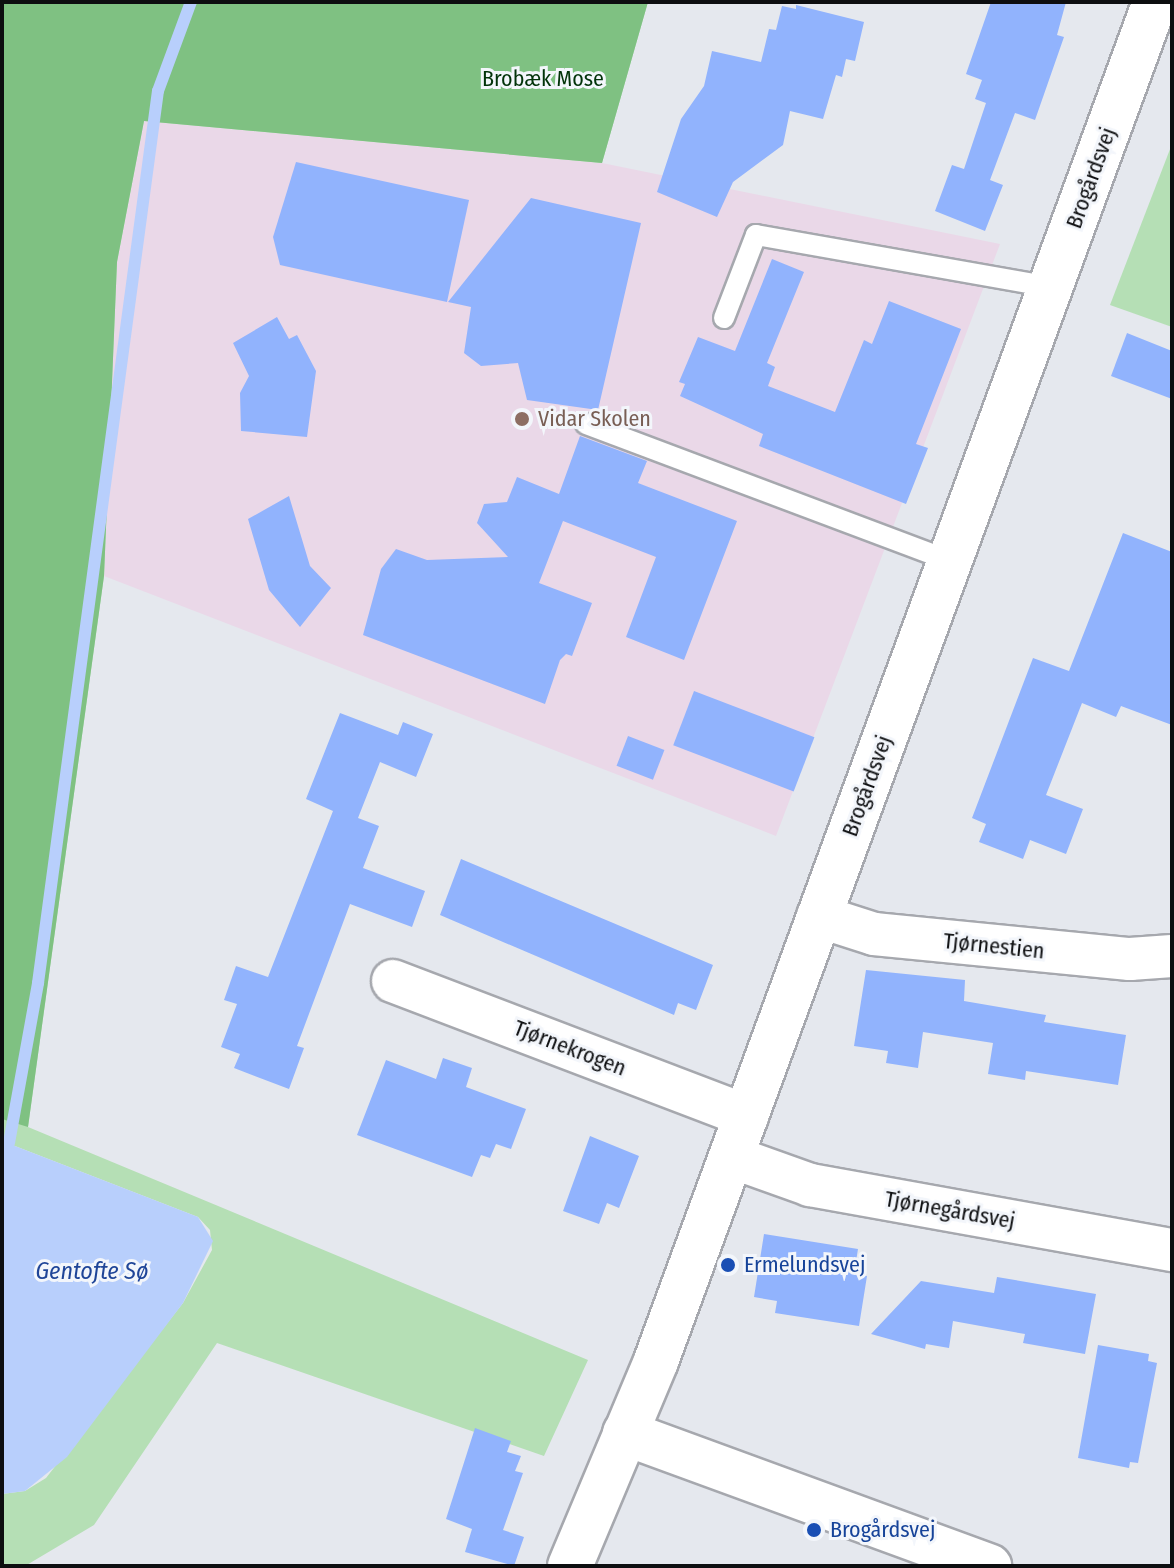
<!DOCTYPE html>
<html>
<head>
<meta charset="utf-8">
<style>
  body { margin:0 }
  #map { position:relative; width:1174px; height:1568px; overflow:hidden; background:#e5e8ee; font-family:"Fira Sans Condensed",sans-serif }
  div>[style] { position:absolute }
  .education>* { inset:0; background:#ead8e8 }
  .green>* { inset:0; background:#b5dfb5 }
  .forest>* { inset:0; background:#7fc182 }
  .water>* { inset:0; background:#b8cffc }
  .stream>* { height:12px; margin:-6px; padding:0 6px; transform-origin:6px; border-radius:6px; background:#b8cffc }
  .building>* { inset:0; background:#91b3fd; transform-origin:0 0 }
  .roads { filter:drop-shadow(2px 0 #a6a8ae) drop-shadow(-2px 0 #a6a8ae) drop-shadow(0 2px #a6a8ae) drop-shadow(0 -2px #a6a8ae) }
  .lane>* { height:20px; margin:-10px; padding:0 10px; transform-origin:10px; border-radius:10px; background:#fff }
  .street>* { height:42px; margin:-21px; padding:0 21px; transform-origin:21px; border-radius:21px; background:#fff }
  .secondary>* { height:44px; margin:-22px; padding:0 22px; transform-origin:22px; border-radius:22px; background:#fff }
  .dots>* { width:22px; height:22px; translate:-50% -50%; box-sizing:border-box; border:4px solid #f3f6fb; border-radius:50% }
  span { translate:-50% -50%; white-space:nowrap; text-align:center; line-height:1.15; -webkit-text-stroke:6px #f3f6fb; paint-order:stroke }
  .park-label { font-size:22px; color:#023309 }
  .street-label { font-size:22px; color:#0d0e10 }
  .education-label { font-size:22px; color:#785e54 }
  .left { translate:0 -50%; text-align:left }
  .transit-label { font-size:22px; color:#164399 }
  .water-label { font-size:24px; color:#1f4598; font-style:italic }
  .frame { position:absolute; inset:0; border:4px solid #0d0e10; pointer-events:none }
</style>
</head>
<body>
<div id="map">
  <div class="education">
    <div style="clip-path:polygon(144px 121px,602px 163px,1000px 244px,776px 836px,104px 576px,117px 262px)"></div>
  </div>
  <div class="green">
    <div style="clip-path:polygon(2px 2px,648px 2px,602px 163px,144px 121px,117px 262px,104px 576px,28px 1127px,588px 1360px,544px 1456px,217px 1343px,94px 1525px,25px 1566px,2px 1566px,2px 1494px,25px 1491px,46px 1478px,183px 1303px,212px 1250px,210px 1230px,198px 1217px,2px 1141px)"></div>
    <div style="clip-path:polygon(1172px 144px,1172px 327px,1110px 305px)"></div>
  </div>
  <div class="forest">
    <div style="clip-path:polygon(2px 2px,648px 2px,602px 163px,144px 121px,117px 262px,104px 576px,28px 1127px,2px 1119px)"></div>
  </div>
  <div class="water">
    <div style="clip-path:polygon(2px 1141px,198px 1217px,213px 1241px,183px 1303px,67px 1457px,25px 1491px,2px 1494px)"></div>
  </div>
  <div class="stream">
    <div style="left:9px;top:1143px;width:163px;rotate:-79.7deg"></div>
    <div style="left:38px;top:983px;width:900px;rotate:-82.34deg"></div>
    <div style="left:158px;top:91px;width:95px;rotate:-69.7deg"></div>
  </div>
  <div class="building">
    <div style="clip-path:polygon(991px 2px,1066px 2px,1057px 35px,1064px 37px,1035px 120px,1015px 113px,990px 180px,1003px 185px,985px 231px,935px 211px,952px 165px,964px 169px,986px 103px,975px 99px,982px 80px,966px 74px)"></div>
    <div style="clip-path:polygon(796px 5px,864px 22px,855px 61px,846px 59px,842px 77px,836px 75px,823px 119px,790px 111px,783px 145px,733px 182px,717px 217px,657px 192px,681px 119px,704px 86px,712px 51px,761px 62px,769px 29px,776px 30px,782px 6px,796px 9px)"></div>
    <div style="clip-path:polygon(296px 162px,469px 200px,447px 302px,280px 265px,273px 237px)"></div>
    <div style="clip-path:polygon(531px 198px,641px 223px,598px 410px,527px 400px,518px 363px,481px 366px,464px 353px,471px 307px,448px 302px)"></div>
    <div style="clip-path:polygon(772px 259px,804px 272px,767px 363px,775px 367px,768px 386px,835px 412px,864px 340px,872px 344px,889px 301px,961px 329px,916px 444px,928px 448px,906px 504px,759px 446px,763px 434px,680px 396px,685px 384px,679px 382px,698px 337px,735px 351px)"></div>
    <div style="clip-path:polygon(277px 317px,289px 339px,297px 335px,316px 371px,307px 437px,241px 431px,240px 393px,249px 376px,233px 343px)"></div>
    <div style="clip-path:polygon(1127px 333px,1172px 351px,1172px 399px,1111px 376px)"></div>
    <div style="clip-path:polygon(580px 436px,647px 461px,638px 483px,737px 521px,684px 660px,626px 637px,656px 557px,563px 521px,539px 583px,592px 603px,572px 656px,566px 654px,560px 660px,545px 704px,363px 635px,381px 569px,396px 549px,427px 560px,508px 557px,477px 523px,484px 504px,507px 502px,517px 477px,559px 494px)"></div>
    <div style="clip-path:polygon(289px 496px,310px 566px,331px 588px,300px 627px,269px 590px,248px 519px)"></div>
    <div style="clip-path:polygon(1123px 533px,1172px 552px,1172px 725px,1121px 706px,1116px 717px,1082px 703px,1046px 795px,1083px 809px,1066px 854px,1030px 840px,1023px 859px,979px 842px,986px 824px,972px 818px,1033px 658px,1069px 671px)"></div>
    <div style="left:694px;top:691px;width:129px;height:58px;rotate:21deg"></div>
    <div style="clip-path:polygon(340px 713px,398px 735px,403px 722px,433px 734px,416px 777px,380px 762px,358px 818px,379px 826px,363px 868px,425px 891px,412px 927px,350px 904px,297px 1046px,304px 1048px,289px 1089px,234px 1068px,240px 1054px,221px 1047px,237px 1004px,224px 1000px,236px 966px,268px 977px,333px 811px,306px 799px)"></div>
    <div style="left:628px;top:736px;width:39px;height:32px;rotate:21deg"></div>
    <div style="clip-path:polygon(461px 859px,713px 965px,696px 1010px,678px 1003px,674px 1015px,440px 915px)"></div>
    <div style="clip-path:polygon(866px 970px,965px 980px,964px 1001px,1046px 1015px,1044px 1022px,1126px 1035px,1118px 1085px,1026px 1071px,1025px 1080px,988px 1074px,993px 1043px,923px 1032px,918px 1068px,886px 1063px,888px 1051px,854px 1046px)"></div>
    <div style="clip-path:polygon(443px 1058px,472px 1068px,466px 1087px,526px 1109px,511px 1149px,496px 1144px,490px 1158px,481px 1155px,472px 1177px,357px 1135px,386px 1060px,436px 1079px)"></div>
    <div style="clip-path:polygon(590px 1136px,639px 1156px,619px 1208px,607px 1203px,599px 1224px,563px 1211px)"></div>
    <div style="clip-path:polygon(764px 1234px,858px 1249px,854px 1274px,867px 1276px,859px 1326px,775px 1313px,777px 1301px,754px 1297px)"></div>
    <div style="clip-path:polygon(997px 1277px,1096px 1294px,1085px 1354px,1023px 1343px,1025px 1334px,953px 1321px,949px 1348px,926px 1344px,925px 1349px,871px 1334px,921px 1281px,994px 1293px)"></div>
    <div style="clip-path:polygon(1098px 1345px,1149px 1354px,1148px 1361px,1157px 1363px,1138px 1463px,1130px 1462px,1129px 1468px,1078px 1458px)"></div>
    <div style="clip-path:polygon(475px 1428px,511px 1441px,507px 1452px,521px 1456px,515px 1471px,523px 1473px,503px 1530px,524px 1537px,514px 1566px,465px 1552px,472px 1529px,446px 1519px)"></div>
  </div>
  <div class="roads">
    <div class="lane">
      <div style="left:724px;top:318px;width:89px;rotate:-68.9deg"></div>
      <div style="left:756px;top:235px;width:300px;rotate:10deg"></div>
      <div style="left:586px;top:424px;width:390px;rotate:20.6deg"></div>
    </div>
    <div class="street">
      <div style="left:818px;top:916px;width:59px;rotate:17.8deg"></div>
      <div style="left:874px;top:934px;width:257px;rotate:5.6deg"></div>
      <div style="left:1130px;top:959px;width:42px;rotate:-4.1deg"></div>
      <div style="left:393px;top:981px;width:379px;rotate:20.9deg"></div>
      <div style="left:732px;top:1157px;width:83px;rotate:19.7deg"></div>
      <div style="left:810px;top:1185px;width:368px;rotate:10.2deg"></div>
    </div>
    <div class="secondary">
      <div style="left:625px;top:1433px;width:388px;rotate:20.1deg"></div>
      <div style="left:570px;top:1566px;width:222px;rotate:-67.2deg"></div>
      <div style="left:656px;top:1361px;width:1448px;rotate:-69.84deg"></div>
    </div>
  </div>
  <div class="dots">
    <div style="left:522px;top:419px;background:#8d6e63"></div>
    <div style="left:728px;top:1265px;background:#1a4fb4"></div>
    <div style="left:814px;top:1530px;background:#1a4fb4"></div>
  </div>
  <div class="park-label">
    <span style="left:543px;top:79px">Brobæk Mose</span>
  </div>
  <div class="street-label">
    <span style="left:1091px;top:178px;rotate:-70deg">Brogårdsvej</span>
    <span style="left:867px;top:786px;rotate:-70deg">Brogårdsvej</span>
    <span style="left:994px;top:946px;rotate:6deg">Tjørnestien</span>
    <span style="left:570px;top:1048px;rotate:21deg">Tjørnekrogen</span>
    <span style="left:950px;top:1210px;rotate:10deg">Tjørnegårdsvej</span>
  </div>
  <div class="education-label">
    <span class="left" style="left:538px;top:419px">Vidar Skolen</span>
  </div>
  <div class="transit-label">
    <span class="left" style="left:744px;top:1265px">Ermelundsvej</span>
    <span class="left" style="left:830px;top:1530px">Brogårdsvej</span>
  </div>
  <div class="water-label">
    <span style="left:92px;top:1272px">Gentofte Sø</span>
  </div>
  <div class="frame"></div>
</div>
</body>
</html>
